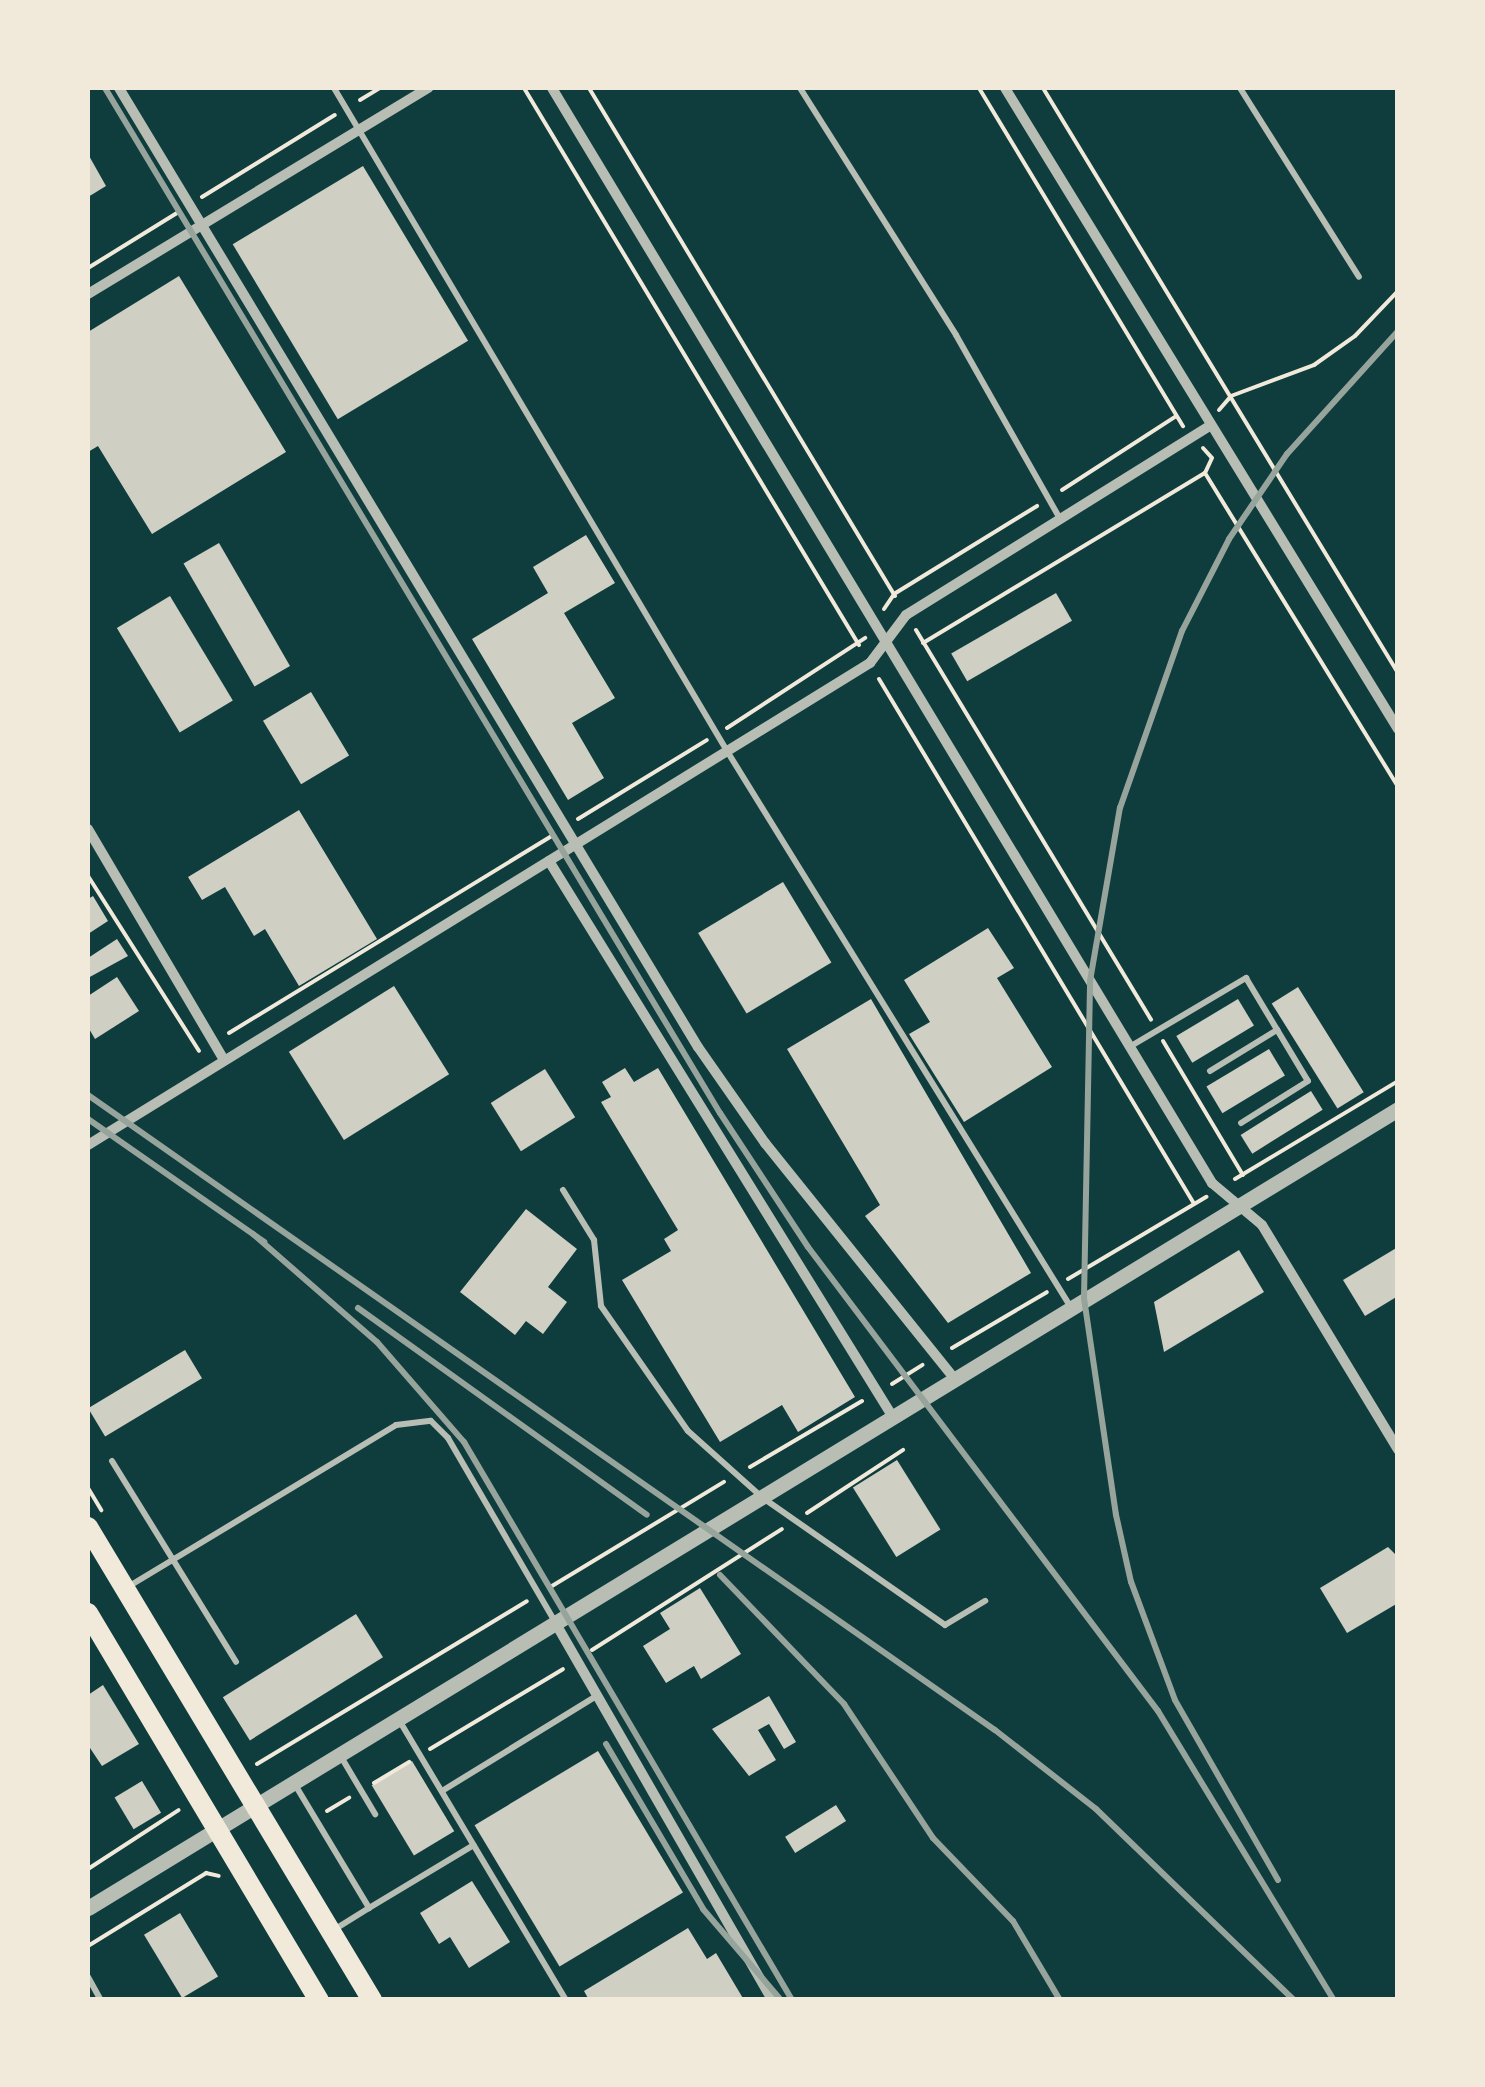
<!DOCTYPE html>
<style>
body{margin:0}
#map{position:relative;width:1485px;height:2087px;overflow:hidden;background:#0f3d3e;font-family:"Titillium Web",sans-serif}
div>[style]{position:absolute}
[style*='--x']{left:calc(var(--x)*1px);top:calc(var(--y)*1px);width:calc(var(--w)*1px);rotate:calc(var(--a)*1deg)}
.building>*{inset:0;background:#cfcfc3;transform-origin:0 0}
.path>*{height:4px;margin:-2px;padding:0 2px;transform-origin:2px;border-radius:2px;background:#f1e9da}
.service>*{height:6px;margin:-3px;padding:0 3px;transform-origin:3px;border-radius:3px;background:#b8beb3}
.minor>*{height:10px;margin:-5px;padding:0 5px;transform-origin:5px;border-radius:5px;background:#b8beb3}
.tertiary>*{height:15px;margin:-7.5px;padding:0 7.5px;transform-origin:7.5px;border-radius:7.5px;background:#b8beb3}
.primary>*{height:20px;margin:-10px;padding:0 10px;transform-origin:10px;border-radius:10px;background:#f1e9da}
.rail>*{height:6px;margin:-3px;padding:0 3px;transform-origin:3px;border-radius:3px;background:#97a49c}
span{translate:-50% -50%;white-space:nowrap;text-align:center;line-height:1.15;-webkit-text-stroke:8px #f1e9da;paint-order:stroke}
.frame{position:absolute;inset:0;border:90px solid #f1e9da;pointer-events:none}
</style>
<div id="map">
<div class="building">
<i style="clip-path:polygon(88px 154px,106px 186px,88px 197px)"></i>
<i style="left:363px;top:166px;width:204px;height:152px;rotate:59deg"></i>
<i style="clip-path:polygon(179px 276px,286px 452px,152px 534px,98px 446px,88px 452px,88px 332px)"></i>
<i style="clip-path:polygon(586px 535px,615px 583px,564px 613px,615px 698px,572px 723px,604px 778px,568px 800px,472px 639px,548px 593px,533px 567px)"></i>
<i style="left:219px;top:543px;width:142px;height:41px;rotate:60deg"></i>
<i style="left:1056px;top:593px;width:32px;height:121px;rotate:60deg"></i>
<i style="left:170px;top:596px;width:122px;height:62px;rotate:59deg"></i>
<i style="left:311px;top:692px;width:74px;height:56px;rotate:59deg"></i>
<i style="clip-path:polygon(299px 810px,377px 939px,299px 986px,265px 929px,254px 936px,225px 887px,202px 900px,188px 877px)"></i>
<i style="left:783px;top:882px;width:94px;height:99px;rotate:59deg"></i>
<i style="clip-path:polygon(93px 896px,108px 921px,88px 934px,88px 899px)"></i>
<i style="clip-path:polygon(988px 928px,1014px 968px,997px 978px,1052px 1067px,964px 1122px,909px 1034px,930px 1022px,904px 980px)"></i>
<i style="clip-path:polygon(117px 939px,128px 956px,88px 978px,88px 958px)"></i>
<i style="clip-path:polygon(117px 977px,139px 1011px,95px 1039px,88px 1027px,88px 996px)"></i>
<i style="left:394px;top:986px;width:104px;height:124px;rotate:58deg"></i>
<i style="left:1298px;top:987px;width:124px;height:31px;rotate:58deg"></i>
<i style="clip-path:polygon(871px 999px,1031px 1273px,948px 1323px,865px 1216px,880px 1205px,787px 1049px)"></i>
<i style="left:1238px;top:999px;width:31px;height:72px;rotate:59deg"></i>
<i style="left:1269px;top:1049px;width:31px;height:73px;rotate:59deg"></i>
<i style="clip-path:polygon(625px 1068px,634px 1082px,658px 1068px,855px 1397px,798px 1432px,782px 1405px,720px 1442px,622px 1280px,671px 1251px,664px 1239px,678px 1230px,601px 1102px,611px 1097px,602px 1082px)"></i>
<i style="left:545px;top:1069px;width:57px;height:64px;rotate:58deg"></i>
<i style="left:1311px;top:1091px;width:22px;height:83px;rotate:58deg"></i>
<i style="clip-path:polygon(526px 1209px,577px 1249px,548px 1287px,567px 1302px,543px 1334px,526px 1321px,515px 1335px,460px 1292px)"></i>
<i style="clip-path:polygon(1398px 1247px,1398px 1296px,1365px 1316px,1343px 1280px)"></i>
<i style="clip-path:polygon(1239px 1250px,1264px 1292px,1164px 1352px,1154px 1302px)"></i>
<i style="left:185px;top:1350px;width:33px;height:113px;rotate:59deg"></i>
<i style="left:897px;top:1460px;width:82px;height:52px;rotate:58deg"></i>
<i style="clip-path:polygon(1388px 1547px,1398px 1557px,1398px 1603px,1347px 1633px,1320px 1588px)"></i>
<i style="clip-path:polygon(700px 1588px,741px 1654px,701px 1679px,694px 1666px,666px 1683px,643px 1646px,670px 1629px,660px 1613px)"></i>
<i style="left:356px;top:1614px;width:51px;height:157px;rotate:58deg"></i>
<i style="clip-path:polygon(103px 1685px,139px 1744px,102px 1766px,88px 1745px,88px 1695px)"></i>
<i style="clip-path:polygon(769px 1696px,796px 1742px,784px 1749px,769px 1724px,758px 1730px,776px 1760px,749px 1776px,712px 1729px)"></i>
<i style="left:598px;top:1751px;width:165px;height:144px;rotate:59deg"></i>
<i style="left:412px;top:1761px;width:82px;height:47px;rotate:59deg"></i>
<i style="left:142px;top:1781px;width:37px;height:32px;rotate:59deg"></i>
<i style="left:836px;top:1805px;width:19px;height:60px;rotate:58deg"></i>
<i style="clip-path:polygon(472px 1881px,510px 1942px,469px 1968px,450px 1937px,439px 1944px,420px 1913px)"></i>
<i style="left:180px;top:1913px;width:74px;height:42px;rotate:59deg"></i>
<i style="clip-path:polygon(688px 1928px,707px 1959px,716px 1953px,744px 2000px,589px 2000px,584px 1991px)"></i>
</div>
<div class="path">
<i style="--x:524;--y:88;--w:650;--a:58.98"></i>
<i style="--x:589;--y:88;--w:593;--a:58.94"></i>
<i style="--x:979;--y:88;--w:395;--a:58.9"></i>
<i style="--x:1043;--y:88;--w:684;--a:58.75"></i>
<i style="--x:360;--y:100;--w:23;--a:-31"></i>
<i style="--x:202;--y:197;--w:156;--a:-31.7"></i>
<i style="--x:88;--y:268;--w:105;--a:-31.7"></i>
<i style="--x:1219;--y:410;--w:18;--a:-49"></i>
<i style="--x:1231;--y:396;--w:89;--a:-20.5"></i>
<i style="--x:1314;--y:365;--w:50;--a:-35.3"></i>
<i style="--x:1355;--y:336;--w:62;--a:-46.3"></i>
<i style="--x:1203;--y:448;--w:13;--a:48"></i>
<i style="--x:1212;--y:458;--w:17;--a:115"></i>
<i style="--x:1205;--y:473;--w:369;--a:58.4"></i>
<i style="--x:1062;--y:490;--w:135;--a:-32.9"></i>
<i style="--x:884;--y:609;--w:18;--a:-56"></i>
<i style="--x:894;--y:594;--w:168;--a:-31.6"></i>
<i style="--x:916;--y:630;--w:455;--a:58.9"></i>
<i style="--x:923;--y:643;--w:329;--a:-31.1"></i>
<i style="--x:879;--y:679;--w:610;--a:59.02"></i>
<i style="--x:727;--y:728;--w:165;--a:-33.1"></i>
<i style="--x:578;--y:819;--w:151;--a:-31.5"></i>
<i style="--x:88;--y:876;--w:207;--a:57.6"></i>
<i style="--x:229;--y:1033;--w:380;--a:-31.4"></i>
<i style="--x:1163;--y:1041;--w:156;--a:59.2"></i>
<i style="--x:1235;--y:1179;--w:190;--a:-31"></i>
<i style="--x:1068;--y:1279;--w:161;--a:-30.7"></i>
<i style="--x:952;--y:1348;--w:110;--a:-30.5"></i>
<i style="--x:892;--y:1384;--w:36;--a:-32"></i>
<i style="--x:750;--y:1467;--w:130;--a:-30.5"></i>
<i style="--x:88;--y:1488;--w:26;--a:59"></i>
<i style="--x:807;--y:1513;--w:115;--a:-33.3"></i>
<i style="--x:552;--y:1586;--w:201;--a:-31.2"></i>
<i style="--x:592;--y:1650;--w:225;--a:-32.5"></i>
<i style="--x:430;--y:1749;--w:155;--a:-31"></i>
<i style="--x:257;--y:1764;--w:315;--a:-31.1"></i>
<i style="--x:374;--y:1783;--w:41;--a:-31"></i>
<i style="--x:327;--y:1811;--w:26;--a:-31"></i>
<i style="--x:88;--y:1869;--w:108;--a:-33"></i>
<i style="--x:88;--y:1946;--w:139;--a:-31.7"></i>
<i style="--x:206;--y:1873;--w:13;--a:13"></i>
</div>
<div class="service">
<i style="--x:334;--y:88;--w:771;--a:59.34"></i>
<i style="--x:727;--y:751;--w:652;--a:58.28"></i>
<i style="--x:800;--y:88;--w:292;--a:57.7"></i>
<i style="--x:956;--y:335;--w:211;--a:60.5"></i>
<i style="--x:1240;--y:88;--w:223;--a:57.8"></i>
<i style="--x:1131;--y:1046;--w:134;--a:-30.6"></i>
<i style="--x:1246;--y:978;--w:120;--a:59"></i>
<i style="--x:1308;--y:1081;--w:79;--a:147.9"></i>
<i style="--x:1210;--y:1071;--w:79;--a:-31.5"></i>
<i style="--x:563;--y:1190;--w:59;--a:58.2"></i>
<i style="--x:594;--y:1240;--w:66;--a:83.9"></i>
<i style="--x:601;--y:1306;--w:152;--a:55.2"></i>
<i style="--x:688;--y:1431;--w:101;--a:41.8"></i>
<i style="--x:763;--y:1498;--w:222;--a:34.9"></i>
<i style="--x:945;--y:1625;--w:47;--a:-31"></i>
<i style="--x:112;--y:1461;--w:236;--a:58.3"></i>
<i style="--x:126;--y:1588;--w:315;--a:-31.1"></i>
<i style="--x:396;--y:1425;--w:35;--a:-7"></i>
<i style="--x:431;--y:1421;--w:24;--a:45"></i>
<i style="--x:448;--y:1438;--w:213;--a:59.8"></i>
<i style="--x:399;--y:1720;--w:326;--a:59.2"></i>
<i style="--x:340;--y:1755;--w:69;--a:59.3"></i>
<i style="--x:294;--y:1783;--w:146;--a:59"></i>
<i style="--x:369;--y:1908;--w:122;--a:-31"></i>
<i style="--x:442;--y:1791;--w:183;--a:-31.6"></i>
<i style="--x:332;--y:1931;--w:44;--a:-31.9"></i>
<i style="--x:88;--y:1977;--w:26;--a:61"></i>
</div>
<div class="minor">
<i style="--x:119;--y:88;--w:1120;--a:58.88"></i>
<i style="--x:698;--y:1047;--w:117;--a:55.1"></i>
<i style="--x:765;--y:1143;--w:302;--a:51.2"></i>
<i style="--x:552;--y:88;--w:1279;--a:58.92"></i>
<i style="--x:1212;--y:1183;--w:65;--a:40"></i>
<i style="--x:1262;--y:1225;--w:263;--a:58.8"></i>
<i style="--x:1005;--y:88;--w:752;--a:58.49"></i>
<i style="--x:88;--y:294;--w:398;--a:-31.2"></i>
<i style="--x:88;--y:829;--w:268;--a:59.5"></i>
<i style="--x:549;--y:861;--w:656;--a:58.27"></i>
<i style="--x:88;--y:1145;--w:919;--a:-31.65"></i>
<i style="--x:870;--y:663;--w:60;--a:-53.1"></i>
<i style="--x:906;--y:615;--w:358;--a:-31.9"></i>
<i style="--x:556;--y:1624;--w:434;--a:60.1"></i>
</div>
<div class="tertiary">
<i style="--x:88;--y:1908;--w:1534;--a:-31.38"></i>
</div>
<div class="primary">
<i style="--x:88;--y:1527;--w:552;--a:59.02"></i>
<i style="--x:88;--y:1613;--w:451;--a:59.2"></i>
</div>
<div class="rail">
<i style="--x:105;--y:88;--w:1195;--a:59.04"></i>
<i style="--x:720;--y:1113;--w:160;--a:56.7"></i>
<i style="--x:808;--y:1247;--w:581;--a:52.97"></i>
<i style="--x:1158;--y:1711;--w:338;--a:58.7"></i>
<i style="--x:88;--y:1095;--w:1107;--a:35"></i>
<i style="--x:995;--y:1730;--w:128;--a:38"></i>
<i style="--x:1096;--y:1809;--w:275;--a:44"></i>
<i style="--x:88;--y:1119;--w:215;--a:34.9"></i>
<i style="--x:253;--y:1234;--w:164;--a:41.1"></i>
<i style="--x:377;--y:1342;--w:133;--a:49"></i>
<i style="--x:464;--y:1442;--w:647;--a:59.55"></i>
<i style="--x:358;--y:1308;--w:355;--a:35.6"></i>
<i style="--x:720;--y:1575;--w:179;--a:46.1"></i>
<i style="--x:844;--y:1704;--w:161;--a:56.4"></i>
<i style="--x:933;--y:1838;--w:115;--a:46.1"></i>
<i style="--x:1013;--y:1921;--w:92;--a:59.3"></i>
<i style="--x:606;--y:1744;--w:191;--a:59.5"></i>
<i style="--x:703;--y:1909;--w:120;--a:49.4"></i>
<i style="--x:1278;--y:1880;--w:207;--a:-119.8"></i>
<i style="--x:1175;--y:1700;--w:126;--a:-110.4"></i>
<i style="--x:1131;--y:1582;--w:69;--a:-102.6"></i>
<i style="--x:1116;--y:1515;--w:219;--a:-98.4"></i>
<i style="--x:1084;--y:1298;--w:317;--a:-88.9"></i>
<i style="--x:1090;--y:981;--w:176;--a:-80.2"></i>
<i style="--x:1120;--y:808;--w:188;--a:-70.7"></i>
<i style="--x:1182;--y:631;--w:103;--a:-62.9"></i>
<i style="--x:1229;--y:539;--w:103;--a:-55.7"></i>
<i style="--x:1287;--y:454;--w:166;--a:-47.9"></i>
</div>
<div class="frame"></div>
</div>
